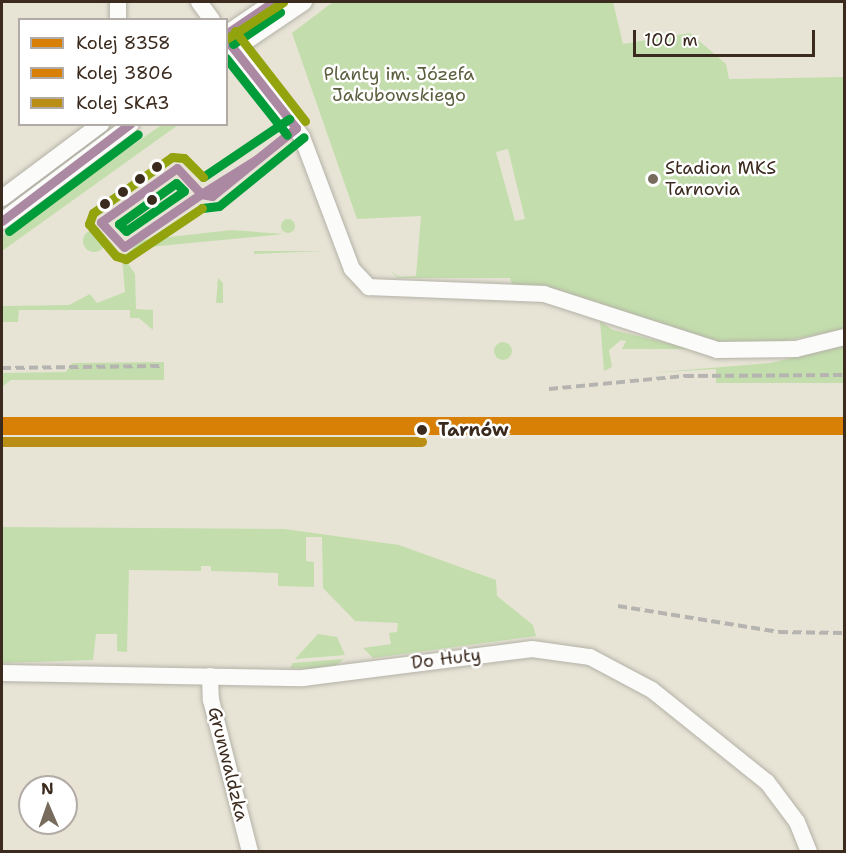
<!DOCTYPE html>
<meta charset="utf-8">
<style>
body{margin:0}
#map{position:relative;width:846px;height:853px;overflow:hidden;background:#e7e4d6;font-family:"Shantell Sans",sans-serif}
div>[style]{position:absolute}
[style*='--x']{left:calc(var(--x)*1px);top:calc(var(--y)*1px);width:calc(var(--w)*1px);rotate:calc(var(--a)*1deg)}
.green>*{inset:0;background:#c3deac}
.round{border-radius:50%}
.roads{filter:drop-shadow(0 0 2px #b4b1a7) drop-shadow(0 0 2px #b4b1a7)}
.minor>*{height:16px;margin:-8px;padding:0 8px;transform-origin:8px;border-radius:8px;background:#fbfbf9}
.rail>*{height:4px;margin-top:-2px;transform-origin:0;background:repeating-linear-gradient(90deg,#b6b4b0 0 9px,transparent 0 13.5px)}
.bus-1>*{height:9px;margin:-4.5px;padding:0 4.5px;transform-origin:4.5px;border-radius:4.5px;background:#ac89a3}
.bus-2>*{height:9px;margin:-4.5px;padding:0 4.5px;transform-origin:4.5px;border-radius:4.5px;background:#009c39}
.bus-3>*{height:9px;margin:-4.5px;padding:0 4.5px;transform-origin:4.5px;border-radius:4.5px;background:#92a30e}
.rail-1>*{height:10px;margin:-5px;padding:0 5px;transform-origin:5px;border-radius:5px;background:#d88006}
.rail-2>*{height:10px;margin:-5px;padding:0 5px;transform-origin:5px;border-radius:5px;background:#d88006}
.rail-3>*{height:10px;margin:-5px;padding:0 5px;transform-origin:5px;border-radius:5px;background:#ba8d15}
.dots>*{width:16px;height:16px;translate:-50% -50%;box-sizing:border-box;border:3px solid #fff;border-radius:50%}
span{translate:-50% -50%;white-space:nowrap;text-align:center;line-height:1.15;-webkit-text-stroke:5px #fff;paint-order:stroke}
.park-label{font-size:18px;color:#5b5f3e}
.poi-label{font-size:18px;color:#3b2a1e}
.left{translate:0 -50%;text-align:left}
.stop-label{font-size:18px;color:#3b2a1e;font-weight:700}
.street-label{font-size:18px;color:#3b2a1e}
.frame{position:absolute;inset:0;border:3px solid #3b2a1e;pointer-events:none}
.legend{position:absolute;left:18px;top:18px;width:210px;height:108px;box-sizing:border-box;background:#fff;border:2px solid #b1aaa5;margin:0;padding:8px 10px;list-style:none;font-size:18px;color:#3b2a1e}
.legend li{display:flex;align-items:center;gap:12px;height:30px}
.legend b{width:30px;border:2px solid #b1aaa5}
.north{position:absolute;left:18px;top:775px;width:60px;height:60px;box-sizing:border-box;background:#fff;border:2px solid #b1aaa5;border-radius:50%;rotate:358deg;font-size:16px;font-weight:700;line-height:24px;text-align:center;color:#3b2a1e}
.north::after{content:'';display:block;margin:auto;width:21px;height:27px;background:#776b5e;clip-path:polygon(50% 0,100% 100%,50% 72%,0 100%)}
.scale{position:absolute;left:633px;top:30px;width:182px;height:27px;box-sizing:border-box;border:3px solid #3b2a1e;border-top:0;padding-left:8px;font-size:18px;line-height:21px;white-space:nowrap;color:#3b2a1e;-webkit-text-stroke:4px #fff;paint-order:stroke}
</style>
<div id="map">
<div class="green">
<i style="clip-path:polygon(evenodd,333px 2px,613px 2px,623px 44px,690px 33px,726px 64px,729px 79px,844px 77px,844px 329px,780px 342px,701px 342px,514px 290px,510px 278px,398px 278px,390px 270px,399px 277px,416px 276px,421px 216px,357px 219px,292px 33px,333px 2px,508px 149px,525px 219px,515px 221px,496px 152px,508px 149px)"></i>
<i style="clip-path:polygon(163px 124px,178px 125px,2px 251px,2px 236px)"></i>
<i class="round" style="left:281px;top:219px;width:14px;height:14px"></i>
<i class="round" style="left:83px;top:230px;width:22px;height:22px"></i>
<i style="clip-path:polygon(232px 230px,284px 234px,139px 248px,125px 259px,135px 274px,136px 309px,153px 310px,153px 330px,139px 318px,130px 318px,130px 310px,19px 310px,18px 322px,2px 322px,2px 306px,69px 305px,90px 294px,97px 303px,125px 292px,122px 258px,142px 240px)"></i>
<i style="clip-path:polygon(254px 251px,324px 251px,254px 254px)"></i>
<i style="clip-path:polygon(218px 278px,223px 283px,223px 303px,216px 303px)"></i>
<i style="clip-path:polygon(600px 321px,613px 330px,692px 349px,622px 349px,626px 341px,621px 340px,609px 350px,612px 367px,604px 371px)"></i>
<i class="round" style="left:494px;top:342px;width:18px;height:18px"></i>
<i style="clip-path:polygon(844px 346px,844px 383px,716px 383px,716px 369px,649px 373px,770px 363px)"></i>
<i style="clip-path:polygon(164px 362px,164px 380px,11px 380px,3px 386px,2px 380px,2px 373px,66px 372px,72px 363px)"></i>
<i style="clip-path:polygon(2px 527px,285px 529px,399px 545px,496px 580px,497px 596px,533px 625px,536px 636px,373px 658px,363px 648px,391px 644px,389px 633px,397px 632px,398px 623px,355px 621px,323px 588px,322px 537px,306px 537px,306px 561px,314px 562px,314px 587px,278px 586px,278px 573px,211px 571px,211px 566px,201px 566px,201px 571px,129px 570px,127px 652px,117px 651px,117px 634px,96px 634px,93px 660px,2px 663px)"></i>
<i style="clip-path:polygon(318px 634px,337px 637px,345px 655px,295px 659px)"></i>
<i style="clip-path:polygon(344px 659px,330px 670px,290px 668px,293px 663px)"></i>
</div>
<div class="roads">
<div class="minor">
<i style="--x:199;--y:2;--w:22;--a:54"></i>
<i style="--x:118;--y:20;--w:18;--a:-90"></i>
<i style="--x:226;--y:34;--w:57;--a:-34.2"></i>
<i style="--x:226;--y:38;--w:125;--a:52.5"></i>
<i style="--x:302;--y:137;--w:141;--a:69.3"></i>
<i style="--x:352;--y:269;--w:25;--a:47"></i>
<i style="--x:369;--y:287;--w:175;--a:2.3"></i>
<i style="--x:544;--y:294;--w:182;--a:17.9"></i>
<i style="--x:717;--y:350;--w:79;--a:-0.7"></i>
<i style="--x:796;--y:349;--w:49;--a:-14"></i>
<i style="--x:227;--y:54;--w:93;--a:-34"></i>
<i style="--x:2;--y:198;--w:124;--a:-36.8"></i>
<i style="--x:2;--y:221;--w:161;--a:-36.9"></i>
<i style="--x:2;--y:673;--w:301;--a:1"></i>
<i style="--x:303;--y:678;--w:231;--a:-7.2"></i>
<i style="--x:532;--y:649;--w:59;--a:7.9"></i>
<i style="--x:590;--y:657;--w:70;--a:28"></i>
<i style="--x:652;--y:690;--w:147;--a:38.7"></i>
<i style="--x:767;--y:782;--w:50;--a:53.1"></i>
<i style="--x:797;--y:822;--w:32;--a:68"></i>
<i style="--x:210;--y:676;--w:24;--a:88"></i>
<i style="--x:211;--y:700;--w:157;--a:75.6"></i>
</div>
</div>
<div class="rail">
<i style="--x:2;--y:368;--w:158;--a:-0.7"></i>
<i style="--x:549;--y:389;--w:137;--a:-5.5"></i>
<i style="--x:685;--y:376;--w:159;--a:-0.4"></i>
<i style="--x:618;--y:606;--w:163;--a:9.2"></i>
<i style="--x:779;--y:632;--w:65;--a:0.9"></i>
</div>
<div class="bus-1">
<i style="--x:226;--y:34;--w:57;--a:-34.2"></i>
<i style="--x:226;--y:39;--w:113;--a:51.8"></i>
<i style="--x:296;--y:128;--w:108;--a:141"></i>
<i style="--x:212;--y:196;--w:11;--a:-170"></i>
<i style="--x:201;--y:194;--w:66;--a:-32"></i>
<i style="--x:257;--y:159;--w:50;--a:-38.5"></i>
<i style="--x:177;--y:168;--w:35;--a:47"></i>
<i style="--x:201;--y:194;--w:93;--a:145.5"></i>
<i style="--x:124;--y:247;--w:34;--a:-133"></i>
<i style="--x:101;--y:222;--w:93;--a:-35.4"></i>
<i style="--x:2;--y:221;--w:161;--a:-37.2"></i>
</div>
<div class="bus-2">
<i style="--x:233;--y:44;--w:57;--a:-34.2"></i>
<i style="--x:226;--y:58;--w:98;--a:51.6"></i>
<i style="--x:203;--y:177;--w:104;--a:-34"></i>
<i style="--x:176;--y:183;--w:11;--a:45"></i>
<i style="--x:184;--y:191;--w:70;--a:145.4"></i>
<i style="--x:126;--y:231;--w:10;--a:-135"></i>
<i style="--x:119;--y:224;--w:70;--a:-35.7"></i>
<i style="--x:202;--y:208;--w:17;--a:-7"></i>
<i style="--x:219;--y:206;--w:109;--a:-39.1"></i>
<i style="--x:9;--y:231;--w:161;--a:-36.9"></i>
</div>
<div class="bus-3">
<i style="--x:235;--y:31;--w:114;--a:52.1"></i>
<i style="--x:228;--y:38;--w:66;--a:-33.2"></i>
<i style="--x:202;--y:208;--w:92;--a:146.1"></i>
<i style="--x:126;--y:259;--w:10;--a:-163"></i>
<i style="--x:116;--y:256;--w:42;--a:-130.2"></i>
<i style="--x:89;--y:224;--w:12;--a:-70"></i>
<i style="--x:93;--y:213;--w:97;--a:-35.3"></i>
<i style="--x:172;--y:157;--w:12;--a:5"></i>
<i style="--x:184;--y:158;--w:27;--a:45"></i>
</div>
<div class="rail-1">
<i style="--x:2;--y:430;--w:842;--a:0"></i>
</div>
<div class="rail-2">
<i style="--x:2;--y:422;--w:842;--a:0"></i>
</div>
<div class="rail-3">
<i style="--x:2;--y:442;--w:420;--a:0"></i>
</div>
<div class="dots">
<i style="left:157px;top:167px;background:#3b2a1e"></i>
<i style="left:140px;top:179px;background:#3b2a1e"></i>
<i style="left:653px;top:179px;background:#776b5e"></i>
<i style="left:123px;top:192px;background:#3b2a1e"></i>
<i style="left:152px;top:200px;background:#3b2a1e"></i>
<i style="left:105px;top:204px;background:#3b2a1e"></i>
<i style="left:422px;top:430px;background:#3b2a1e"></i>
</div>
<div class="park-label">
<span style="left:399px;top:85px">Planty im. Józefa<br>Jakubowskiego</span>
</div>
<div class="poi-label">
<span class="left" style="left:665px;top:179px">Stadion MKS<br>Tarnovia</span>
</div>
<div class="stop-label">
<span class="left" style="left:438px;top:430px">Tarnów</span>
</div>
<div class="street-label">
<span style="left:446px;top:659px;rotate:-7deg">Do Huty</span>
<span style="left:228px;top:764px;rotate:76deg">Grunwaldzka</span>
</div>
<div class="frame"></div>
<ul class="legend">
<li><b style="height:8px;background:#d88006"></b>Kolej 8358</li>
<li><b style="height:8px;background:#d88006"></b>Kolej 3806</li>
<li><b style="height:8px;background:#ba8d15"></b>Kolej SKA3</li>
</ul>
<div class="north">N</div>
<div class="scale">100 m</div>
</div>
